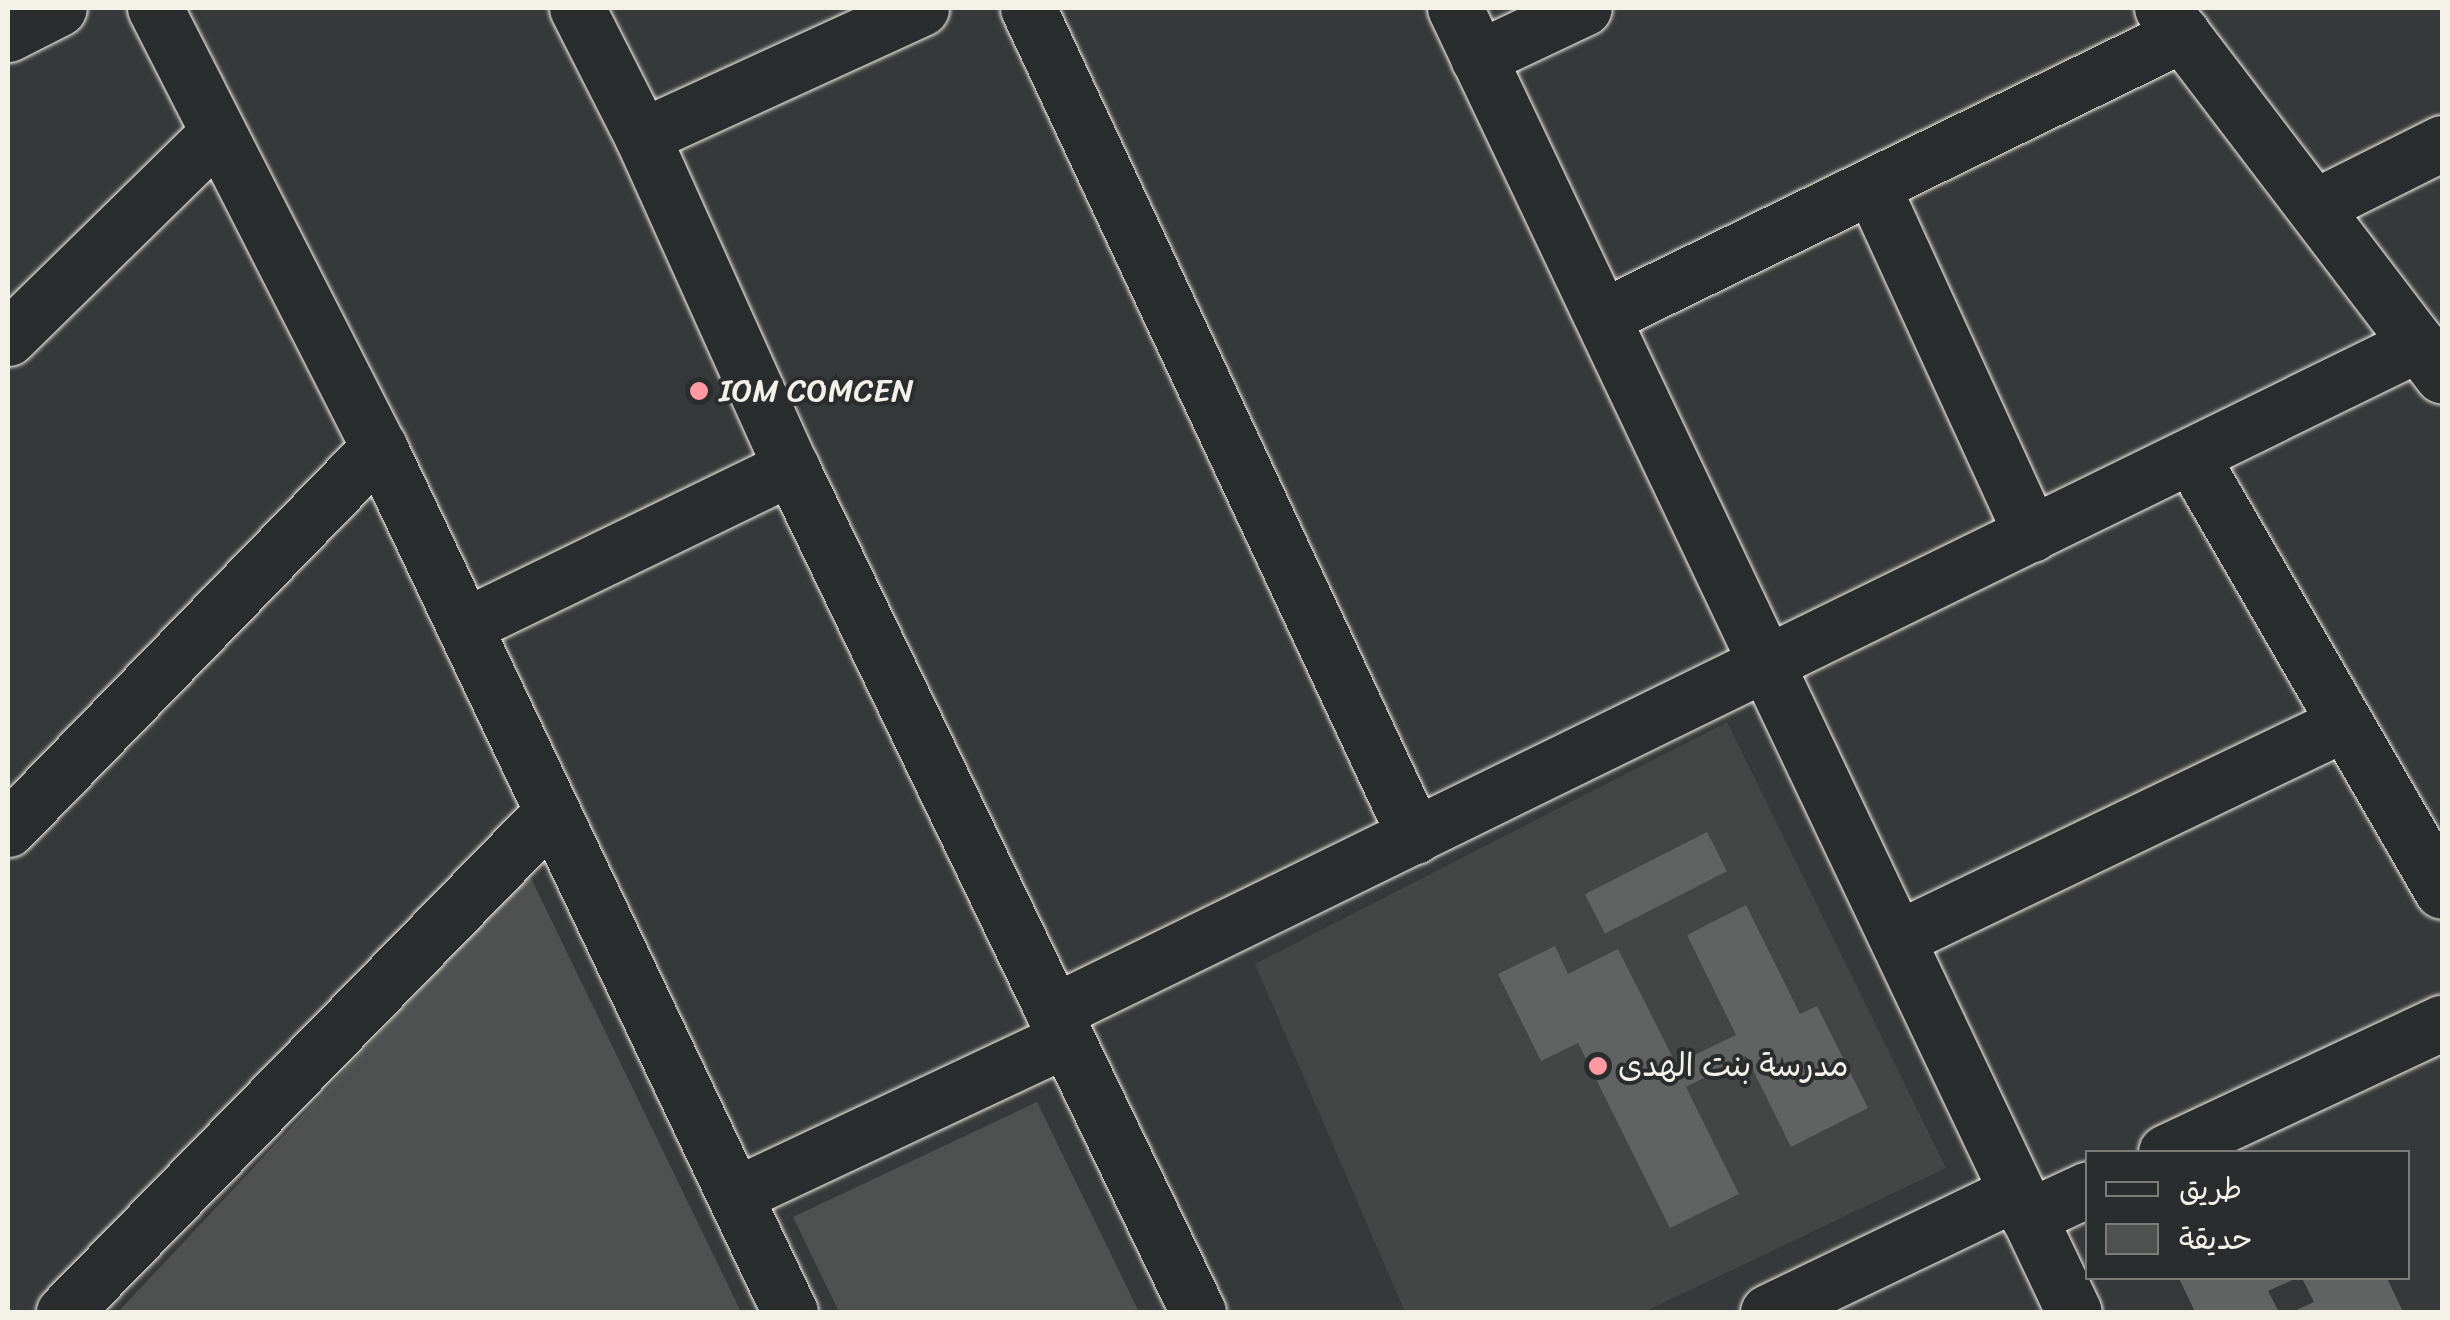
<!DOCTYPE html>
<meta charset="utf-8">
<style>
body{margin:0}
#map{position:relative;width:2450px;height:1320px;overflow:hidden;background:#363939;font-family:Sriracha,"Playpen Sans Arabic",sans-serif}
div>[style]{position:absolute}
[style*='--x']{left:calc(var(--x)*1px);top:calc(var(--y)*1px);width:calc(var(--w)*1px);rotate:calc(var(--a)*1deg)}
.built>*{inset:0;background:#434645}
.green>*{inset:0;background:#4e514f}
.building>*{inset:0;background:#616362;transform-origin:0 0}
.roads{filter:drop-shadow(0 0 2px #f4f1e8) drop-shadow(0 0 2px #f4f1e8)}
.minor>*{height:55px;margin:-27.5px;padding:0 27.5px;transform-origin:27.5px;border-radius:27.5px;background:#2a2d2e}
.major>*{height:55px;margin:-27.5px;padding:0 27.5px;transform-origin:27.5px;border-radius:27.5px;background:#2a2d2e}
.dots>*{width:28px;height:28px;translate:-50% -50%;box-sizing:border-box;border:5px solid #2a2d2e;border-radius:50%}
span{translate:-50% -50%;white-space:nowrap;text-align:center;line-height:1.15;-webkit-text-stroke:8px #2a2d2e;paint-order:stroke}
.poi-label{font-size:32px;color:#f4f1e8}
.left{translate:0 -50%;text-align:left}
.frame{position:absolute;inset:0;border:10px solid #f4f1e8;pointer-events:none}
.legend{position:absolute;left:2085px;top:1150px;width:325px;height:130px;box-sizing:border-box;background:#2a2d2e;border:2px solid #7b7b78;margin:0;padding:12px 18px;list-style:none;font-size:30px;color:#f4f1e8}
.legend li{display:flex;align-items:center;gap:20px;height:50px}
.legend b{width:50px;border:2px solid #7b7b78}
</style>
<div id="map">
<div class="built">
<i style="clip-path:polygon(1727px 722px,1946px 1168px,1644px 1312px,1405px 1312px,1255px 964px)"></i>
</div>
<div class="green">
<i style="clip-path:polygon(529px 874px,741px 1312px,118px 1312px)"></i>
<i style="clip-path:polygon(1037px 1102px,1139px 1312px,839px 1312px,793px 1217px)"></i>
</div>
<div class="building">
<i style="left:1707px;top:832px;width:44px;height:137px;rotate:63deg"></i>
<i style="clip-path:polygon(1746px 905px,1800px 1014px,1817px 1006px,1868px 1108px,1791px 1147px,1746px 1056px,1686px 1087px,1739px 1194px,1670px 1228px,1578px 1043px,1541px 1061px,1498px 974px,1555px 946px,1568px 974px,1618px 949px,1676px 1064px,1736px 1035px,1687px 935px)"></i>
<i style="clip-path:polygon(2179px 1278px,2297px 1278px,2268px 1291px,2279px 1312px,2195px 1312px)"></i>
<i style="clip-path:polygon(2302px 1278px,2387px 1278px,2403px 1312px,2292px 1312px,2314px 1302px)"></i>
</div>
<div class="roads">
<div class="minor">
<i style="--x:155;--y:8;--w:493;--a:63"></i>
<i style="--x:379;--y:447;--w:958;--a:64.59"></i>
<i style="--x:577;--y:8;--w:144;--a:63.1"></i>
<i style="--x:642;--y:136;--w:363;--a:65.8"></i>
<i style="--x:791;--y:467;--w:938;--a:64.28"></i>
<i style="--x:1028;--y:8;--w:914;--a:64.95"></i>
<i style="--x:1455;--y:8;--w:1443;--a:64.61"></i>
<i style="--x:2162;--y:8;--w:462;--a:52.7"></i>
<i style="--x:1478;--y:58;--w:117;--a:-25.3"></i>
<i style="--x:642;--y:136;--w:307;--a:-24.6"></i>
<i style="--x:1872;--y:186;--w:383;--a:65.4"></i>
<i style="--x:2314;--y:207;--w:143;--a:-26.6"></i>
<i style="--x:1602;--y:317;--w:646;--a:-25.97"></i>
<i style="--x:8;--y:338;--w:293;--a:-44.4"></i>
<i style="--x:2191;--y:456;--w:502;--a:60.01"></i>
<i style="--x:464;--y:626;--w:364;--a:-25.9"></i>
<i style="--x:8;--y:829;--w:533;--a:-45.84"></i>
<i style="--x:1898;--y:938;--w:496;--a:-25.7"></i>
<i style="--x:1053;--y:1012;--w:1520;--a:-26.08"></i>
<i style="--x:2166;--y:1152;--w:305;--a:-25.1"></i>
<i style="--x:735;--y:1195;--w:366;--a:-25.2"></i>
<i style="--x:2028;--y:1217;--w:66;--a:-25"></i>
<i style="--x:64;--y:1312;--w:699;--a:-45.7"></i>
<i style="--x:1768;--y:1312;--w:276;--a:-25.7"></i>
</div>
<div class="major">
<i style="--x:8;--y:34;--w:57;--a:-27"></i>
</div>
</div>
<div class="dots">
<i style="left:699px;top:391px;background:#ff9aa2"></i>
<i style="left:1598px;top:1066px;background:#ff9aa2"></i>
</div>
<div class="poi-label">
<span class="left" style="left:719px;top:391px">IOM COMCEN</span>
<span class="left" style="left:1618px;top:1066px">مدرسة بنت الهدی</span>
</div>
<div class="frame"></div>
<ul class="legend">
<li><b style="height:12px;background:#2a2d2e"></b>طريق</li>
<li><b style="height:28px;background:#4e514f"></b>حديقة</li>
</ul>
</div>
